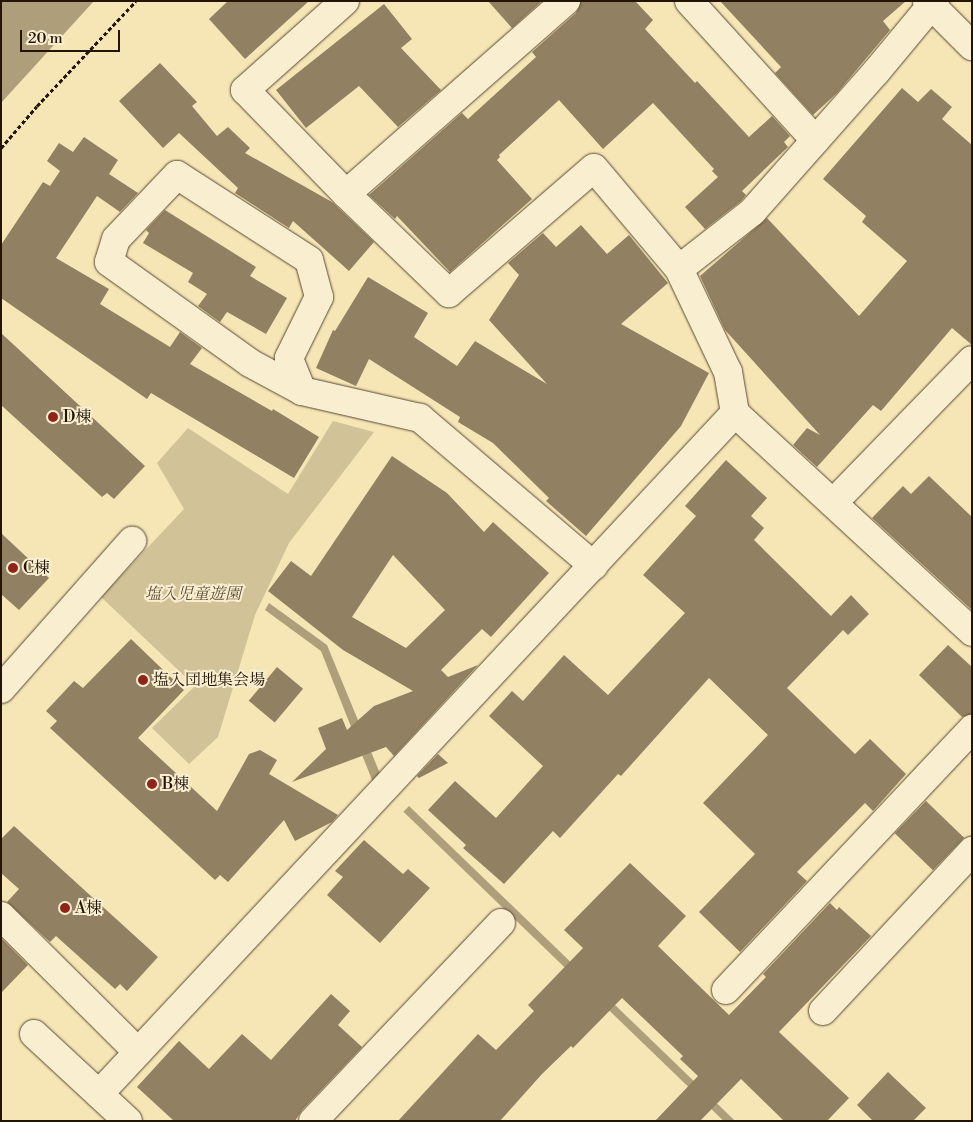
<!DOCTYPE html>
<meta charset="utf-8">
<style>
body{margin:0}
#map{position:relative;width:973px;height:1122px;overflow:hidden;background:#f6e6b6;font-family:"Libre Bodoni","Noto Serif JP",serif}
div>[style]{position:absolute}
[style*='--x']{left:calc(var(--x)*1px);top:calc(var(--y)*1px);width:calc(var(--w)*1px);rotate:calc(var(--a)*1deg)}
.green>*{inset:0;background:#d2c298}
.water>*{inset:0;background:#ae9f7a;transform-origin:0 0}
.building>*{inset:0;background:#918162;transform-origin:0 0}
.path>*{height:3px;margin-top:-1.5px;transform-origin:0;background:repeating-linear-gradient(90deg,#231406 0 4px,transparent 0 6.5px)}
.roads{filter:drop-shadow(0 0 1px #584832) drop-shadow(0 0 1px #584832)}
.minor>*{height:28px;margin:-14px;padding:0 14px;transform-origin:14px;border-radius:14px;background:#f9efd0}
.dots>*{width:14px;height:14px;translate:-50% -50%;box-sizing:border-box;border:2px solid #f9efd0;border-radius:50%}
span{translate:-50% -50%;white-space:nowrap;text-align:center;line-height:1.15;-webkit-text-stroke:4px #f9efd0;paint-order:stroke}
.poi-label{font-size:16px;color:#231406}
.left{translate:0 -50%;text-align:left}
.park-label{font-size:16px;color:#605139;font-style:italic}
.frame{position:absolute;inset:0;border:2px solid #231406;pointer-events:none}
.scale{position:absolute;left:20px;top:30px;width:100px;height:22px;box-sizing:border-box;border:2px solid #231406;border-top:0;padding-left:6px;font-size:15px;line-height:18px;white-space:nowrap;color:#231406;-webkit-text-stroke:4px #f9efd0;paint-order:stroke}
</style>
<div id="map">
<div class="green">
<i style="clip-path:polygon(333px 421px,374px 432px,289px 543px,255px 615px,218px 737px,189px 764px,152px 728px,195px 686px,101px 597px,184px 509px,157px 463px,188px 428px,288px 494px)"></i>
</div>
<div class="water">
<i style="clip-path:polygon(1px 1px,94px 1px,1px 103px)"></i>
<i style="clip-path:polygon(269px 603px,327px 645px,381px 776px,374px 785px,321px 651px,265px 610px)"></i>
<i style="left:409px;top:806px;width:455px;height:8px;rotate:44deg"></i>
</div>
<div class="building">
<i style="clip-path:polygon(228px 1px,309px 1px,245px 59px,209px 19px)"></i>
<i style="clip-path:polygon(488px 1px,542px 1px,512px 28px)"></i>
<i style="clip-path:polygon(581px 1px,635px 1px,653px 20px,645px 29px,695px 83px,697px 81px,749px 137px,772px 116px,790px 136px,784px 142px,788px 147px,742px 191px,746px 195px,741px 201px,705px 229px,685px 207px,718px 177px,712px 171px,714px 169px,653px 103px,603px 149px,559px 100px,499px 155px,500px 157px,497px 160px,532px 199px,450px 272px,397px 216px,395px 219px,369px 195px,462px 113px,468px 119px,536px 57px,532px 52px,576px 13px)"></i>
<i style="clip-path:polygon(720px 1px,906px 1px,883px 21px,890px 30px,837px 93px,813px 115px,775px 73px,781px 67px)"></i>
<i style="clip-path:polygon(384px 4px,412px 39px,401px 48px,441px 90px,398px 127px,359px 86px,306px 128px,276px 90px)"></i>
<i style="clip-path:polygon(160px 63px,197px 102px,192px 106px,217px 136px,228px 127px,250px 148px,245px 153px,332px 202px,374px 242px,349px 271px,293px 221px,289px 228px,235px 193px,238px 188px,179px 133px,163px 148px,119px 101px)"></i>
<i style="clip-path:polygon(902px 88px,918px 102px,931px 89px,952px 107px,942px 119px,972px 145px,972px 345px,952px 328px,881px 411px,873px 405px,817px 467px,793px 445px,807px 428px,820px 435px,725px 330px,700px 276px,767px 218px,859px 316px,907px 261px,862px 222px,866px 216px,823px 179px)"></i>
<i style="clip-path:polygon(84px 137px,118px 160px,109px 174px,138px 193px,120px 212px,97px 196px,56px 258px,109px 289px,100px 304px,170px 347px,180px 332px,202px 348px,190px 364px,272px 411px,273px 409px,319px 437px,294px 478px,151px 393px,147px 399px,1px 298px,1px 245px,43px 182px,50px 186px,60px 171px,47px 161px,59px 143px,73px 152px)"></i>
<i style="clip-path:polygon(165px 210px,256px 267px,250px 276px,287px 298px,266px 334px,227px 312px,220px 322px,198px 306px,207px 294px,188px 282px,193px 273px,143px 243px,149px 233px,146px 230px)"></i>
<i style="clip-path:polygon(581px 225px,607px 254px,629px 235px,668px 283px,621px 324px,709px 373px,681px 426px,586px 536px,546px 501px,549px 498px,493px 443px,458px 422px,460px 417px,369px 359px,356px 386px,316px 368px,333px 330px,335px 331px,368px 277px,428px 313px,414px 337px,457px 366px,475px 341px,547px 384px,489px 320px,519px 275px,508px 263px,543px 233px,556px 247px)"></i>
<i style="clip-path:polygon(1px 333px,145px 466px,114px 499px,107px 493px,102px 497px,1px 405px)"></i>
<i style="clip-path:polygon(evenodd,392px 456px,447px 493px,484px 532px,493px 522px,549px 573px,491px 637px,482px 629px,441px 670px,448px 677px,478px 665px,394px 756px,386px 747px,292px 782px,326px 749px,318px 728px,342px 718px,347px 730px,374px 706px,413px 691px,343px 650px,268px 591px,291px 561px,311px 576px,392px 456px,393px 555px,445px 610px,406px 648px,352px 617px,393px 555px)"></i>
<i style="clip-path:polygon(726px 460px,767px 498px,751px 516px,764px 528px,754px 540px,831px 616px,851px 595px,869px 614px,848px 635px,843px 630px,787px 688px,855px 754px,870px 739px,906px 774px,873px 811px,865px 803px,797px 872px,807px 881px,740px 952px,699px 912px,755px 854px,703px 803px,768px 735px,709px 678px,621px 776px,618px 774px,560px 838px,553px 831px,504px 884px,463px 848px,466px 845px,428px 810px,455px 781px,496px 818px,543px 766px,489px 716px,512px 691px,523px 701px,564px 655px,608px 695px,685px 613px,643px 575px,696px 516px,685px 506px)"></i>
<i style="clip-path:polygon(929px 476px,972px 517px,972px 610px,872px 518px,903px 486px,911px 494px)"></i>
<i style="clip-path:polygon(1px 533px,49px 578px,19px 610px,1px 594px)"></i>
<i style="clip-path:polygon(131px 639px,184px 690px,138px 738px,217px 811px,249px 754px,260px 750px,277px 760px,269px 774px,338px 815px,332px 822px,295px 841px,284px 820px,228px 882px,220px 875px,215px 880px,50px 728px,57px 721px,46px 711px,74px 681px,83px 688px)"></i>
<i style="clip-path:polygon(948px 645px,972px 667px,972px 714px,962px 717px,919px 675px)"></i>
<i style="left:277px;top:667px;width:34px;height:44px;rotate:40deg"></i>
<i style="clip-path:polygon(438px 754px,448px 763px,419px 778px,417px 776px)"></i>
<i style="left:926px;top:801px;width:53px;height:45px;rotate:44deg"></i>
<i style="clip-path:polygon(14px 826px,158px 957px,127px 991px,120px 984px,115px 989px,56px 936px,50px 942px,7px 902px,19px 889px,1px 873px,1px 839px)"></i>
<i style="clip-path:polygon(364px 840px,403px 874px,408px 869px,430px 888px,380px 943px,327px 895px,343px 877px,335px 871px)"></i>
<i style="clip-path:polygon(630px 863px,686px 916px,658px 946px,729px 1015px,766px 977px,763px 974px,830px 903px,837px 910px,839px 907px,871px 936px,779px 1032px,849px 1098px,827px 1121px,784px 1121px,741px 1079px,700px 1121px,655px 1121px,698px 1076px,680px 1059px,683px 1056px,622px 998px,573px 1048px,571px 1046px,542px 1074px,500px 1121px,398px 1121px,478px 1034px,496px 1050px,534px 1011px,528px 1005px,583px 948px,564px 930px)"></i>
<i style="clip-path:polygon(1px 938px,28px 965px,1px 993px)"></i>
<i style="clip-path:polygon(331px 994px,350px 1011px,338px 1025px,362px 1047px,302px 1110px,295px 1121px,174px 1121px,137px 1087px,179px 1041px,209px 1069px,242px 1034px,271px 1060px)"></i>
<i style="clip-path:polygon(888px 1072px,926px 1108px,913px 1121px,873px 1121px,857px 1105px)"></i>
</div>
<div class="path">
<i style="--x:1;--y:148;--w:55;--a:-49.4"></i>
<i style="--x:37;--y:106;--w:144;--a:-46.7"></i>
</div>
<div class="roads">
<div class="minor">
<i style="--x:345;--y:1;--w:134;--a:138.3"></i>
<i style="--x:245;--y:90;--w:145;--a:45.8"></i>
<i style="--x:346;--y:194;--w:143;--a:43.9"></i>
<i style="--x:449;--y:293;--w:191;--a:-40.8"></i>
<i style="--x:594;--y:168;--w:132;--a:49.9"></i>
<i style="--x:679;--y:269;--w:114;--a:64.6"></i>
<i style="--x:728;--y:372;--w:42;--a:80.3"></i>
<i style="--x:735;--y:413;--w:323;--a:42.7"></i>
<i style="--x:689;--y:1;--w:188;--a:47.8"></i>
<i style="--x:927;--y:1;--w:64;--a:45"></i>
<i style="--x:346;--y:194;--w:293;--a:-41.3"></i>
<i style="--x:679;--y:269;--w:93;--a:-38"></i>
<i style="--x:752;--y:212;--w:187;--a:-48.5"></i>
<i style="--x:876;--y:72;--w:92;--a:-50.3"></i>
<i style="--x:302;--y:391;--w:35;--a:-112"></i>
<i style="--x:289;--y:358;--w:68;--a:-63.8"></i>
<i style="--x:319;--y:297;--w:38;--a:-105"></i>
<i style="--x:309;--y:260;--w:157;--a:-147.2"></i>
<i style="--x:177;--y:175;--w:88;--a:133.6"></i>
<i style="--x:116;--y:239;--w:24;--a:107"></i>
<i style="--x:109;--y:262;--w:173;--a:35.6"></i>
<i style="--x:250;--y:363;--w:59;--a:28.3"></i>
<i style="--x:302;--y:391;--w:121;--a:12.9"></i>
<i style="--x:420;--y:418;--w:228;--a:40.4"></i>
<i style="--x:833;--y:503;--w:199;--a:-45.8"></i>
<i style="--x:1;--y:689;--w:198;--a:-48.5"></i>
<i style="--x:1;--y:916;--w:193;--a:44.8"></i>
<i style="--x:726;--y:990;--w:359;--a:-46.7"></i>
<i style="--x:823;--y:1011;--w:219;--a:-47"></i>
<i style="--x:34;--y:1034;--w:128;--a:42.8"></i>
<i style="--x:99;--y:1094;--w:932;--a:-46.96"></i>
<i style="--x:313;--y:1121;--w:273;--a:-46.5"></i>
</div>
</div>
<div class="dots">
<i style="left:53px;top:417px;background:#8f2418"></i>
<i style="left:13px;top:568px;background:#8f2418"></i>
<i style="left:143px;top:680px;background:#8f2418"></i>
<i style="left:152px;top:784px;background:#8f2418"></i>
<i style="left:65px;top:908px;background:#8f2418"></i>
</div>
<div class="poi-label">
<span class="left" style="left:63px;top:417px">D棟</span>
<span class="left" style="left:23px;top:568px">C棟</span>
<span class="left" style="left:153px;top:680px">塩入団地集会場</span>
<span class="left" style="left:162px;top:784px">B棟</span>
<span class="left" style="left:75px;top:908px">A棟</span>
</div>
<div class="park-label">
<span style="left:193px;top:594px">塩入児童遊園</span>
</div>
<div class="frame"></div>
<div class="scale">20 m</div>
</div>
